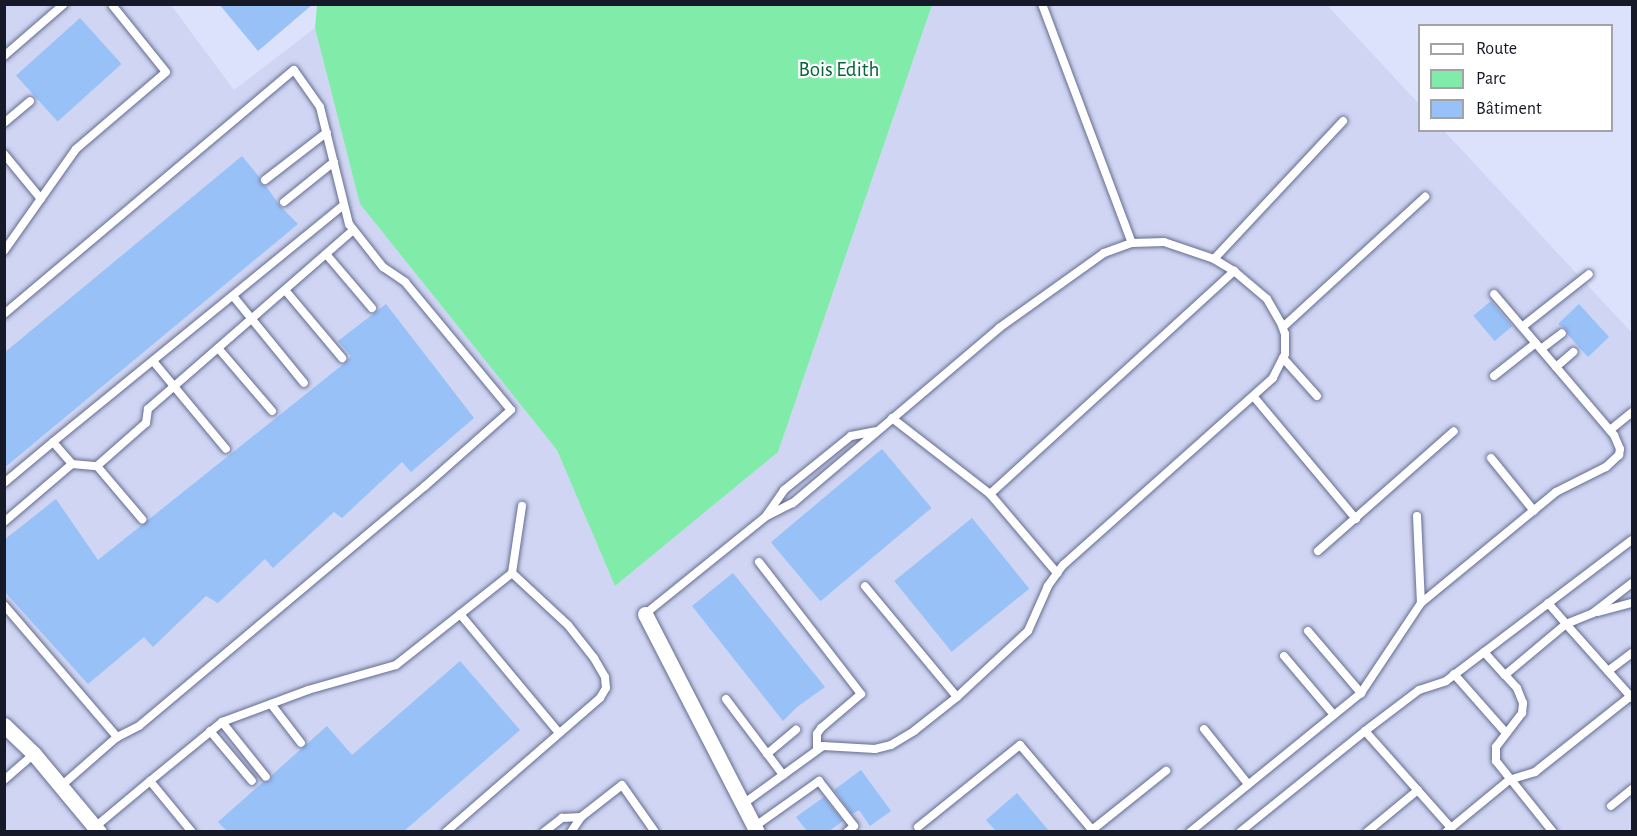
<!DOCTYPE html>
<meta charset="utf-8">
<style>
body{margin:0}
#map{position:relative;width:1637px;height:836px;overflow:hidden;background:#dce2fb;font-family:"Alegreya Sans",sans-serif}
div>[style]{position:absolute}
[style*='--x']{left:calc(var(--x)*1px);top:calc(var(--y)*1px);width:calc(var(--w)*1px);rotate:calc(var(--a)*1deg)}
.built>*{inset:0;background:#cfd5f2}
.green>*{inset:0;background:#81ebaa}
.building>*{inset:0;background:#97c1f7;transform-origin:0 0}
.roads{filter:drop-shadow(0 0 2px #656c90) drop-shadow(0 0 2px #656c90)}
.service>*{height:8px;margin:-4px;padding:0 4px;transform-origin:4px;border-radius:4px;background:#fff}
.minor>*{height:15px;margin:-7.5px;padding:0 7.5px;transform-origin:7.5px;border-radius:7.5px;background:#fff}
span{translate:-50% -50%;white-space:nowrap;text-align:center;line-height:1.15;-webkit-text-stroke:4.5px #fff;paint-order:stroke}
.park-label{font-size:21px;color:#076539}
.frame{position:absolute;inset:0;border:6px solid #161927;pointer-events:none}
.legend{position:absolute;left:1418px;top:24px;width:195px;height:108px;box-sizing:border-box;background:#fff;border:2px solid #a2a3a9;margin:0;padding:8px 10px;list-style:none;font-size:18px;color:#161927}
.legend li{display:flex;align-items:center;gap:12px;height:30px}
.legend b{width:30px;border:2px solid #a2a3a9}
</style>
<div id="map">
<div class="built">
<i style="clip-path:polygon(5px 5px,171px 5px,234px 90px,315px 28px,360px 204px,557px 450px,615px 586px,778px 452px,932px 5px,1327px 5px,1419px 104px,1420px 130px,1444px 131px,1632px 333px,1632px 831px,5px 832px)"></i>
</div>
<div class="green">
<i style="clip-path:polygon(317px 5px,932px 5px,778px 452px,615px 586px,557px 450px,360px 204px,315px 28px)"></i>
</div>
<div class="building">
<i style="clip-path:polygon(219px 4px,313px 4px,258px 51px)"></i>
<i style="left:80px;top:18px;width:62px;height:86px;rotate:48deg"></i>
<i style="clip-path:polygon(242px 156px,260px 178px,261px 184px,266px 186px,280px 206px,298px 224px,4px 468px,4px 353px)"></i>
<i style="left:1491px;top:301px;width:33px;height:23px;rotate:50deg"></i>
<i style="clip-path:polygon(386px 304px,474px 418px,411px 472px,402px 462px,342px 518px,334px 512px,273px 568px,265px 559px,218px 603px,206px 596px,153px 647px,144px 637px,88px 684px,4px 591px,4px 540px,56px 499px,98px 560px,346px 362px,351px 356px,338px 341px)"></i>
<i style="clip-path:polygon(1579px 304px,1609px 337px,1588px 357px,1568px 335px,1566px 329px,1558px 324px)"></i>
<i style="left:882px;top:449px;width:77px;height:145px;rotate:50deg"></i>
<i style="left:972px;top:518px;width:91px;height:100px;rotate:51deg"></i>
<i style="clip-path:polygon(733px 573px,825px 687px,797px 707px,783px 721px,692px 606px)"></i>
<i style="clip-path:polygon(460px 661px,520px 730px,404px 831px,227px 831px,218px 822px,263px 782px,270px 781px,272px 775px,327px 726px,352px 755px)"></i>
<i style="clip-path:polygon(861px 770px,891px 811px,870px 826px,859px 810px,852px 814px,834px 790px)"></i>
<i style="clip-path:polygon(1017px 793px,1049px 831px,996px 831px,986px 820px)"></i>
<i style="clip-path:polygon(824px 797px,843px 821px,829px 831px,807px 831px,796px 817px)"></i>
</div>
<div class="roads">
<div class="service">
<i style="--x:1042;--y:4;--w:255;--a:69.4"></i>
<i style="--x:4;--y:56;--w:79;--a:-40.9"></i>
<i style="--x:4;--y:123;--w:34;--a:-40"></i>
<i style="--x:4;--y:154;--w:58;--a:50.6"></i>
<i style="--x:265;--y:180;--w:78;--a:-37.7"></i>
<i style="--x:284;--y:202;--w:64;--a:-38.7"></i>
<i style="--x:4;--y:251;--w:125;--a:-54.8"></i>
<i style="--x:76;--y:149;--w:118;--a:-40.5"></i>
<i style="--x:166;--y:72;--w:85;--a:-128.8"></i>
<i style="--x:326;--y:254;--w:71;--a:49.6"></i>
<i style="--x:1214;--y:259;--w:189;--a:-46.9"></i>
<i style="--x:285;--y:290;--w:89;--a:50"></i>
<i style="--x:233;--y:296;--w:112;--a:50.8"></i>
<i style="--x:4;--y:314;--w:379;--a:-40.1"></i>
<i style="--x:294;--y:70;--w:45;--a:54.9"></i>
<i style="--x:320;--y:107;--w:121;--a:76.1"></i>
<i style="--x:349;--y:224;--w:55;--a:51.7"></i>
<i style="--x:383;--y:267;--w:27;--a:34"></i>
<i style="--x:405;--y:282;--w:166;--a:50.4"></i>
<i style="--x:511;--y:410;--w:115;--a:138.5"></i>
<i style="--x:425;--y:486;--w:373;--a:140"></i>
<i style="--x:139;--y:726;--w:25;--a:153"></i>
<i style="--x:1283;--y:327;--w:193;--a:-42.5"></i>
<i style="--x:1522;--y:327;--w:85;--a:-38.3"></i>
<i style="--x:218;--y:348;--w:83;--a:49.4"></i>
<i style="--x:1541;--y:349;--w:26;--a:-37"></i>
<i style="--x:1283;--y:358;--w:51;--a:48.2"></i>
<i style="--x:153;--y:361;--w:114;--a:50.3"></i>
<i style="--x:1556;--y:367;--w:23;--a:-41"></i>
<i style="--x:1494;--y:376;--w:53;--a:-38.2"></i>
<i style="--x:1254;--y:397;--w:159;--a:50.1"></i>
<i style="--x:892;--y:418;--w:124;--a:37.8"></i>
<i style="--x:990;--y:494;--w:104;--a:49.7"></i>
<i style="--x:1610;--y:430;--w:28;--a:-39"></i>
<i style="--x:53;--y:442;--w:375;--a:-39.2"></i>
<i style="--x:1491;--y:458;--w:68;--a:50.9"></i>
<i style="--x:72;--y:464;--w:25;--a:5"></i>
<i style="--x:97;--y:466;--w:65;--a:-41.3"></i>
<i style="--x:146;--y:423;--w:14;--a:-82"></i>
<i style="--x:148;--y:409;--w:272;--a:-41.1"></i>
<i style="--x:97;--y:466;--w:70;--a:49.7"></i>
<i style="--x:4;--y:483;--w:64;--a:-39.9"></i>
<i style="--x:53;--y:442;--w:29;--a:49"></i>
<i style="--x:72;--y:464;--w:89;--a:139.5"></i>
<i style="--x:990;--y:494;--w:331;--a:-42.4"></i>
<i style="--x:766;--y:516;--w:32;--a:-55"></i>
<i style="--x:784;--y:490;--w:86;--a:-38.9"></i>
<i style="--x:851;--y:436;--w:25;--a:-11"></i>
<i style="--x:1417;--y:516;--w:87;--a:87.4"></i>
<i style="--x:1318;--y:551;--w:181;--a:-41.4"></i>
<i style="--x:759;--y:562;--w:167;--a:52.3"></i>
<i style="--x:861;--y:694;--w:52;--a:139.6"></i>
<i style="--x:821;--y:728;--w:7;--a:124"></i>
<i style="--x:817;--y:734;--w:14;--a:90"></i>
<i style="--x:512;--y:573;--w:68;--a:-81.5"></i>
<i style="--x:1548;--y:603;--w:28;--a:49"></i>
<i style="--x:1566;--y:624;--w:29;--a:-22"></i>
<i style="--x:1593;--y:613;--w:49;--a:-37.6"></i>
<i style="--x:4;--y:605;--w:174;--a:49.4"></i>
<i style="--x:117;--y:737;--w:74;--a:138.8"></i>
<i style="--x:1598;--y:612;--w:35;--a:-15"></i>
<i style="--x:460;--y:614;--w:155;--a:50.2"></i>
<i style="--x:645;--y:614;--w:154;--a:-38.9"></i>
<i style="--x:765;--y:517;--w:31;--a:-27"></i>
<i style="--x:793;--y:503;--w:270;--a:-40.3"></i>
<i style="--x:999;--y:328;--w:129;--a:-35.5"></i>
<i style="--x:1104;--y:253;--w:30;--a:-20"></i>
<i style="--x:1132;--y:243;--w:32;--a:-2"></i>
<i style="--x:1164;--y:242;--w:53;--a:18.8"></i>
<i style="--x:1214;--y:259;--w:23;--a:31"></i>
<i style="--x:1234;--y:271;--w:43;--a:40.3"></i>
<i style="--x:1267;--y:299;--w:28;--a:60"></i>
<i style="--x:1281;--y:323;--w:12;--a:70"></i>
<i style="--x:1285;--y:334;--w:20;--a:90"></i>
<i style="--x:1285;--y:354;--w:27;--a:117"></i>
<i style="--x:1273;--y:378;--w:281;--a:138.3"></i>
<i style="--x:1063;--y:565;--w:26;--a:126"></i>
<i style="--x:1048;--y:586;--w:49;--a:114"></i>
<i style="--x:1028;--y:631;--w:97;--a:137.1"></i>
<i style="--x:1308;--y:631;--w:82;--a:49.5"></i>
<i style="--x:1484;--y:652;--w:31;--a:48"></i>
<i style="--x:1284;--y:656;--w:77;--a:49.7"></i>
<i style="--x:1608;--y:671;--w:30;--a:-37"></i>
<i style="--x:1454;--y:674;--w:79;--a:48.6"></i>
<i style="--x:726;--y:699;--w:95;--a:53.1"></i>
<i style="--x:783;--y:775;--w:49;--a:144.1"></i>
<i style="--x:271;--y:704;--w:49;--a:52.4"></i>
<i style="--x:222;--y:722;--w:70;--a:51.3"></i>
<i style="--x:1204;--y:729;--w:70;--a:51.3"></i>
<i style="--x:210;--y:731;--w:65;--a:50"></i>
<i style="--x:1365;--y:731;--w:68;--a:-37.2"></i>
<i style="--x:1419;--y:690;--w:28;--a:-18"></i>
<i style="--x:1446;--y:681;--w:233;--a:-37.2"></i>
<i style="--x:767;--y:754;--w:38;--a:-40"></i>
<i style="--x:783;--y:775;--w:49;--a:-35.9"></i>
<i style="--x:823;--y:746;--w:52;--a:3.3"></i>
<i style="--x:875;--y:749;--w:16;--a:-14"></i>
<i style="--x:891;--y:745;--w:27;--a:-31"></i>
<i style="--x:914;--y:731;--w:55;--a:-38.3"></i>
<i style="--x:957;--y:697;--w:144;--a:-129.7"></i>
<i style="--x:4;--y:780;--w:40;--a:-41"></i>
<i style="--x:150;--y:781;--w:93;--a:-39.3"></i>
<i style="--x:222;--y:722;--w:92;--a:-20.4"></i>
<i style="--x:308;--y:690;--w:91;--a:-15.9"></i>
<i style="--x:396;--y:665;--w:148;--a:-38.4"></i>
<i style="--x:512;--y:573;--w:76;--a:42.9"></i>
<i style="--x:568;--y:625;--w:42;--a:51.8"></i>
<i style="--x:594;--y:658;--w:22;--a:60"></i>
<i style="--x:605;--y:677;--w:11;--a:85"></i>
<i style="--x:606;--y:688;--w:12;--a:121"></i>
<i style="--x:600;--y:698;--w:204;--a:139"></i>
<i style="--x:1611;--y:806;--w:27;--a:-39"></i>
<i style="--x:95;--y:827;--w:72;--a:-39.9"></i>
<i style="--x:150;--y:781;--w:66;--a:50.5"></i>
<i style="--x:754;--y:827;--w:80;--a:-35.3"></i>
<i style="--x:819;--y:781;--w:57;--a:52.1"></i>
<i style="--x:854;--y:826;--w:9;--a:139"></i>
<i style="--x:918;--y:827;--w:131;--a:-38.8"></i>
<i style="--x:1020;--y:745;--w:114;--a:49.6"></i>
<i style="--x:1092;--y:830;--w:95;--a:-38.6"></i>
<i style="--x:544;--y:832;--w:23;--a:-38"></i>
<i style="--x:562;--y:818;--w:19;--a:-3"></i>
<i style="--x:571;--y:832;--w:18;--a:-56"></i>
<i style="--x:581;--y:817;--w:52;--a:-38"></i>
<i style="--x:622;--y:785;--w:57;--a:54.9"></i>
<i style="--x:1190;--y:832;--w:220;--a:-39.1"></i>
<i style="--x:1361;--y:693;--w:108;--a:-56.3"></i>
<i style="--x:1421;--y:603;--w:175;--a:-39.4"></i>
<i style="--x:1556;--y:492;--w:56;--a:-26.6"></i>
<i style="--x:1606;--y:467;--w:18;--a:-43"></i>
<i style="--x:1619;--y:455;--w:6;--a:-81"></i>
<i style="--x:1620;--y:449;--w:15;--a:-113"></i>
<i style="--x:1614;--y:435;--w:185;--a:-130.4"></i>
<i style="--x:1240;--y:832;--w:161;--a:-38.9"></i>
<i style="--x:1365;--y:731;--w:130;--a:48.4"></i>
<i style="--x:1367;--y:832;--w:66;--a:-39.5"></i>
<i style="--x:1446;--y:832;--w:82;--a:-39.5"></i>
<i style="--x:1509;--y:780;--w:27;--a:-17"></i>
<i style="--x:1535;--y:772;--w:124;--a:-38.4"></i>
<i style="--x:1553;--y:832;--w:91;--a:-128.8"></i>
<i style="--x:1496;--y:761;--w:14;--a:-90"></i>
<i style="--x:1496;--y:747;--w:43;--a:-52.6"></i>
<i style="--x:1522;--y:713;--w:10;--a:-84"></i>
<i style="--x:1523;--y:703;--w:16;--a:-112"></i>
<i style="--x:1517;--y:688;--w:18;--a:-133"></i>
<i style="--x:1505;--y:675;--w:80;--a:-39.9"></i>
<i style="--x:1566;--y:624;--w:99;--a:48.3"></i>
</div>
<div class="minor">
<i style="--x:645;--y:614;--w:245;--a:62.8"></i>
<i style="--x:4;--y:725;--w:42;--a:44"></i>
<i style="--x:34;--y:754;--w:102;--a:50.2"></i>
</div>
</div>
<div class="park-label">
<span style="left:839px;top:70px">Bois Edith</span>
</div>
<div class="frame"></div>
<ul class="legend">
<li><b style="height:8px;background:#fff"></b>Route</li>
<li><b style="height:16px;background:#81ebaa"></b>Parc</li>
<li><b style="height:16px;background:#97c1f7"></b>Bâtiment</li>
</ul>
</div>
